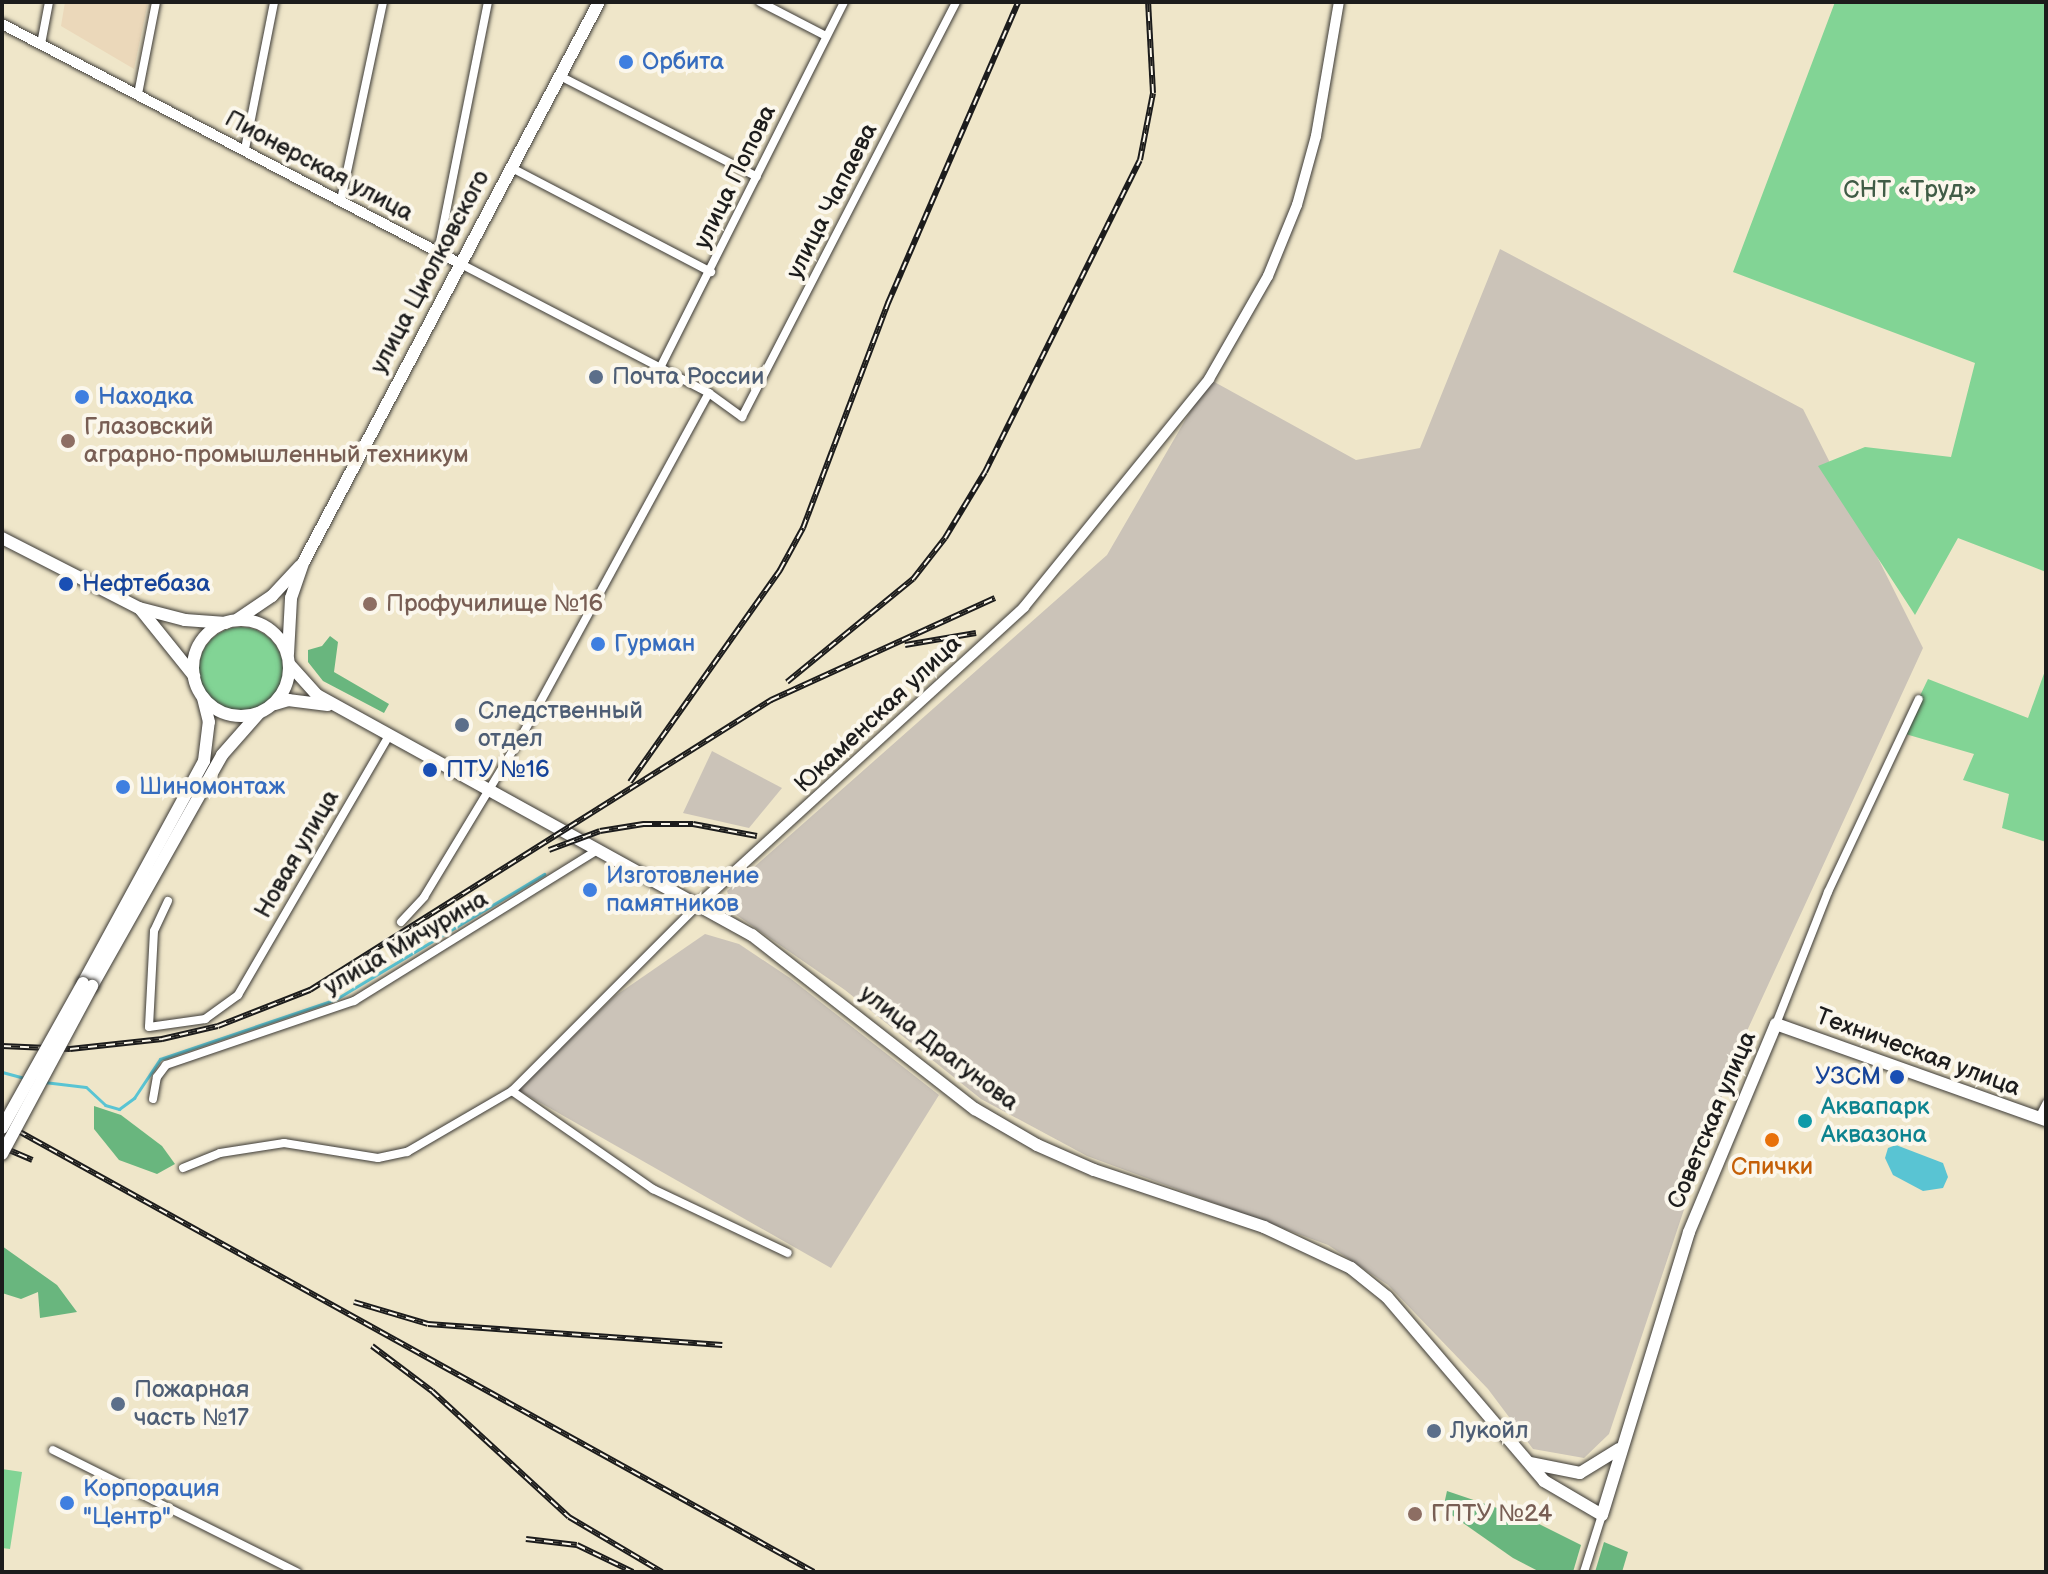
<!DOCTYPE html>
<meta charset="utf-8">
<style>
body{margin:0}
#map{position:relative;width:2048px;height:1574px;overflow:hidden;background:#efe6c9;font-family:"Balsamiq Sans",sans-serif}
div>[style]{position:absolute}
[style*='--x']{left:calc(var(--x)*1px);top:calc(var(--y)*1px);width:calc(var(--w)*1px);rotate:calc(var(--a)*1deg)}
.built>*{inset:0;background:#ebd8ba}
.industrial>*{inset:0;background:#cbc3b8}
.green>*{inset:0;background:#82d495}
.round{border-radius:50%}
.forest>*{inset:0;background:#69b67e}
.water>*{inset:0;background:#59c4d3}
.stream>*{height:3px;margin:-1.5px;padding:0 1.5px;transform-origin:1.5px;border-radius:1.5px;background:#59c4d3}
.roads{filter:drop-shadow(0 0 2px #3c3a36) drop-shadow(0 0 2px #3c3a36)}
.minor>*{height:8px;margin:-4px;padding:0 4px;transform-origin:4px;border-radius:4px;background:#fff}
.tertiary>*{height:10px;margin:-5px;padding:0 5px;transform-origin:5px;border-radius:5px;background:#fff}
.secondary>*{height:12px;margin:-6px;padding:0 6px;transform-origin:6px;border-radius:6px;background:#fff}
.primary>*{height:12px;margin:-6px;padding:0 6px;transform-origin:6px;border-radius:6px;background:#fff}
.primary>.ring{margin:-6px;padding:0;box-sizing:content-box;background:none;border:12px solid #fff;border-radius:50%}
.rail>*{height:6px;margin-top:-3px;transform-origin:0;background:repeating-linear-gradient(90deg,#fbf7ec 0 9px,#1c1c1c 0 18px);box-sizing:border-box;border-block:2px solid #1c1c1c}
.bridges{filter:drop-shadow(0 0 2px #3c3a36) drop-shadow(0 0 2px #3c3a36)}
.secondary-bridge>*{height:12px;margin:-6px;padding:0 6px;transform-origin:6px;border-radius:6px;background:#fff}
.dots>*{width:22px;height:22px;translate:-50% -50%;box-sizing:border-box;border:4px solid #fbf7ec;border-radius:50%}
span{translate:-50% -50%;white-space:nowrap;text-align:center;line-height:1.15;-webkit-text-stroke:8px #fbf7ec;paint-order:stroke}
.shop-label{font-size:24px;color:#366cbe}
.left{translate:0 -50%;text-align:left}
.street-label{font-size:24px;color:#1c1c1c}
.park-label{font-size:24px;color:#405c46}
.service-label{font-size:24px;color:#4e5e75}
.education-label{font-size:24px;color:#785e54}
.transit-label{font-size:24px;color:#164399}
.right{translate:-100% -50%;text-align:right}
.culture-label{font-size:24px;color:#0d838f}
.food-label{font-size:24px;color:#c56008}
.frame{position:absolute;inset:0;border:4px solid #1c1c1c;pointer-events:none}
</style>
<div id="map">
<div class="built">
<i style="clip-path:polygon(65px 2px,148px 2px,134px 69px,61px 26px)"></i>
</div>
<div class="industrial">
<i style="clip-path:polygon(1500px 249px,1803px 409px,1923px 648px,1735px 1057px,1609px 1434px,1584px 1458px,1533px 1449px,1488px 1389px,1388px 1285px,1328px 1245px,1087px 1156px,981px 1099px,845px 990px,735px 914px,727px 891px,1107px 555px,1209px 379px,1356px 460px,1420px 448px)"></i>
<i style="clip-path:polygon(712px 751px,782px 788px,749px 828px,683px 813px)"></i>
<i style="clip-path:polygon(705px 934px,739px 944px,790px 978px,939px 1095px,831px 1268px,518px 1090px,615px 996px)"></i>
</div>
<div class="green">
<i style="clip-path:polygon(1835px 2px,2046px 2px,2046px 572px,1958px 538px,1915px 615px,1818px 466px,1865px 447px,1951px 457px,1975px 363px,1733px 272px)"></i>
<i class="round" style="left:199px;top:627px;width:84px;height:84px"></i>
<i style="clip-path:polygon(2046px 668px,2046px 842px,2002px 828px,2009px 794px,1963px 780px,1974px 754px,1902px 733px,1928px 679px,2028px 718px)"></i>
<i style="clip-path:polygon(2px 1469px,22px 1472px,10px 1549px,2px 1548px)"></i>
</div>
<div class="forest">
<i style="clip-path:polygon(330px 636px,338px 642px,334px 672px,389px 704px,384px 713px,323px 681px,308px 662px,308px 650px,322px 646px)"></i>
<i style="clip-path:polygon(94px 1106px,121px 1115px,162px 1146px,175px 1164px,157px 1174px,119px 1160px,94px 1129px)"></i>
<i style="clip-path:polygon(2px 1246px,57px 1285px,77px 1312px,40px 1318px,38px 1292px,21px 1299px,2px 1293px)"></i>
<i style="clip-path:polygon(1447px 1491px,1527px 1518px,1581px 1545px,1573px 1572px,1540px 1572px,1513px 1558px,1443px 1509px)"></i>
<i style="clip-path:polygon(1604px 1542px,1628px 1552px,1622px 1572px,1595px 1572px)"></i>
</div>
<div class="water">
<i style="clip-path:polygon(1896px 1145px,1943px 1163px,1948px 1177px,1943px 1188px,1923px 1191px,1893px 1175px,1885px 1158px,1888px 1148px)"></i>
</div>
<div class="stream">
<i style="--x:2;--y:1072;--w:24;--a:15"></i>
<i style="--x:44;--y:1082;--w:42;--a:6.8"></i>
<i style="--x:86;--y:1087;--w:26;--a:43"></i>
<i style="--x:105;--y:1105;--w:15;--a:16"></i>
<i style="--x:119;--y:1109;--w:19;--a:-36"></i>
<i style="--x:134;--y:1098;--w:47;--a:-56.3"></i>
<i style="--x:160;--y:1059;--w:186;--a:-18.8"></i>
<i style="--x:336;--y:999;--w:243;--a:-31"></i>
</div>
<div class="roads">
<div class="minor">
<i style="--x:760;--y:2;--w:74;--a:27.3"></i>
<i style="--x:41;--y:44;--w:43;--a:-79.2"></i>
<i style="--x:560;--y:76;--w:221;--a:27.1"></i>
<i style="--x:138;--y:94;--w:94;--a:-78.9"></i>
<i style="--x:245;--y:149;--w:150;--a:-78.8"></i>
<i style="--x:510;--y:167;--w:227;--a:27.6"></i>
<i style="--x:341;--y:200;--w:202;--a:-78"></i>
<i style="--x:438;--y:252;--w:255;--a:-78.7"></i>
<i style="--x:459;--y:263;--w:282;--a:27.5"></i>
<i style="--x:709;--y:393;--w:41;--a:36"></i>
<i style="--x:742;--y:417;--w:467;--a:-62.7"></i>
<i style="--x:660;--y:368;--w:410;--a:-63.3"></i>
<i style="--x:168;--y:901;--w:33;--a:115"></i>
<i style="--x:154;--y:931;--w:96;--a:93"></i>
<i style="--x:149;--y:1027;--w:57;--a:-8.1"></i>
<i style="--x:205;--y:1019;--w:41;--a:-36"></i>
<i style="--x:238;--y:995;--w:302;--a:-59.8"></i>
<i style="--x:401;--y:922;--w:34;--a:-47"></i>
<i style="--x:424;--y:897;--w:195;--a:-58.8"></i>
<i style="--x:525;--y:730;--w:384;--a:-61.4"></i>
<i style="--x:1776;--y:1024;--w:142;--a:-68.5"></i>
<i style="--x:1828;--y:892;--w:213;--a:-64.8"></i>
<i style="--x:512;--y:1091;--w:172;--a:34.8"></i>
<i style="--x:653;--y:1189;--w:149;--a:25.4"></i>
<i style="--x:153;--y:1099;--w:22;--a:-80"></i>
<i style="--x:157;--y:1077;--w:15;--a:-53"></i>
<i style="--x:166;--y:1065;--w:199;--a:-18.8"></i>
<i style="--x:354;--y:1001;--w:287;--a:-31.8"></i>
<i style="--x:2039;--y:1118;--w:16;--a:-63"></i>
<i style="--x:183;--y:1168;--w:40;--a:-22"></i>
<i style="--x:220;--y:1153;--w:65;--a:-8.9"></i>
<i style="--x:284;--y:1143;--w:95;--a:9.1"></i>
<i style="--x:378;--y:1158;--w:30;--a:-12"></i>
<i style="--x:407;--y:1152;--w:121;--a:-30.2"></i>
<i style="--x:512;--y:1091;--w:263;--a:-45"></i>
<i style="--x:53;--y:1450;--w:273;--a:26.6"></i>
<i style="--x:1584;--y:1572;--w:60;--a:-72.5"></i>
</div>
<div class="tertiary">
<i style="--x:2;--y:24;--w:516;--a:27.61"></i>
<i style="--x:698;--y:905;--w:442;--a:-42.4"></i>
<i style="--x:1024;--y:607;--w:294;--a:-50.9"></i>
<i style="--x:1209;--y:379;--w:119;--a:-60.2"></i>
<i style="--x:1268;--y:276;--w:77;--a:-67.8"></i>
<i style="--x:1297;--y:205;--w:72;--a:-74.6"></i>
<i style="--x:1316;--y:136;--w:136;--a:-80.3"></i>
</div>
<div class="secondary">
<i style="--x:2;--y:538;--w:154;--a:27.1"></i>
<i style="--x:139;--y:608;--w:48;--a:14.6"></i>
<i style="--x:185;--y:620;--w:41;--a:4.2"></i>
<i style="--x:141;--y:610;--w:85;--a:51.2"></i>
<i style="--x:83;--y:983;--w:253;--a:-61.4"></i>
<i style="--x:204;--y:761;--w:39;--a:-83"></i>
<i style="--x:209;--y:722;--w:25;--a:-104"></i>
<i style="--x:92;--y:986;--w:265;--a:-60.6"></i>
<i style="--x:222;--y:755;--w:56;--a:-48.6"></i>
</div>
<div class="primary">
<i style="--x:238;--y:619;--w:41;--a:-34.1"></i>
<i style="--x:272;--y:596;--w:41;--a:-47"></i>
<i class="ring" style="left:193px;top:620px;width:84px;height:84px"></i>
<i style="--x:288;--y:654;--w:56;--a:-86.9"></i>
<i style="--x:291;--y:598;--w:37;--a:-71"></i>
<i style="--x:303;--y:563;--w:634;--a:-62.18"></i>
<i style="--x:290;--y:665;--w:40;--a:48"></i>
<i style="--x:317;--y:695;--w:497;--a:28.9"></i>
<i style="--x:752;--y:935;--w:283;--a:38"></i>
<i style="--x:975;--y:1109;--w:72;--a:30.1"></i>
<i style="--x:1037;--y:1145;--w:62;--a:23.7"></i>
<i style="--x:1094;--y:1170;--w:179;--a:18.5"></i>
<i style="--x:1264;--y:1227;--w:96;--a:25.2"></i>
<i style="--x:1351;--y:1268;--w:46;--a:38.9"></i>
<i style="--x:1387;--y:1297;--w:242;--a:49.5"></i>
<i style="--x:1544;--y:1481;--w:67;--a:30.4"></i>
<i style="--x:1602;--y:1515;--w:296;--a:-72.9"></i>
<i style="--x:1689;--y:1232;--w:225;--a:-67.3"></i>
<i style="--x:1776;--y:1024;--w:287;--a:19.6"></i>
<i style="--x:275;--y:704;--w:14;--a:-17"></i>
<i style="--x:288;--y:700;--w:40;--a:7.1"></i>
<i style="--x:1530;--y:1463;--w:51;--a:11.3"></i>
<i style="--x:1580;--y:1473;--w:46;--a:-31.6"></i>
</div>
</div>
<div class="rail">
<i style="--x:905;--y:645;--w:72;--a:-9.6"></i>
<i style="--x:787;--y:682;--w:163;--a:-39.3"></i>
<i style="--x:913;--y:579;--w:52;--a:-52"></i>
<i style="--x:945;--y:538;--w:77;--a:-58.8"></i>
<i style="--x:985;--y:472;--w:348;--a:-63.6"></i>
<i style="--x:1140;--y:160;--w:68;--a:-79"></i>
<i style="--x:1153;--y:93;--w:91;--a:-93.1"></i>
<i style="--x:630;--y:782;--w:260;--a:-54.7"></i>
<i style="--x:780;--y:570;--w:48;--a:-61.3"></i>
<i style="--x:803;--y:528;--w:241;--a:-69.3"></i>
<i style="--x:888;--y:303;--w:328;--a:-66.6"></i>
<i style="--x:549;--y:850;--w:54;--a:-20.4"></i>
<i style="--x:600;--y:831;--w:44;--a:-9.2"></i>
<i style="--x:643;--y:824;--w:50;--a:0"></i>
<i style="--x:693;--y:824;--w:65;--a:10.6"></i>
<i style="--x:2;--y:1046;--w:68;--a:2.5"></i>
<i style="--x:70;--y:1049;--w:93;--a:-6.2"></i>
<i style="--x:162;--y:1039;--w:57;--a:-13.1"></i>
<i style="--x:218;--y:1026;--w:99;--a:-21.4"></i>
<i style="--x:310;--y:990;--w:545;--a:-32.17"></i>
<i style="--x:771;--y:700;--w:246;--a:-24.5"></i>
<i style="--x:2;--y:1122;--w:928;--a:28.99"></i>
<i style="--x:2;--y:1147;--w:33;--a:23"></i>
<i style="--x:354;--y:1302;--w:77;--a:16.6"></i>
<i style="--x:428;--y:1324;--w:295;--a:4.1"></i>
<i style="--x:372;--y:1346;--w:75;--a:36.9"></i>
<i style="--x:432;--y:1391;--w:186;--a:42.6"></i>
<i style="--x:569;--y:1517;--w:108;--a:30.6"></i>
<i style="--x:526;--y:1539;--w:51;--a:6.7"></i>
<i style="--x:577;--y:1545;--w:62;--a:25.7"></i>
</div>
<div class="bridges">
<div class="secondary-bridge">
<i style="--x:2;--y:1128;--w:166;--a:-60.8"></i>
<i style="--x:2;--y:1154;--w:191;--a:-61.8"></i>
</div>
</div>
<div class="dots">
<i style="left:626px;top:62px;background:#3f7fe0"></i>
<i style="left:596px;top:377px;background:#5c6f8a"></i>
<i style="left:82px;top:397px;background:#3f7fe0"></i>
<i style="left:68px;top:441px;background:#8d6e63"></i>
<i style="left:66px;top:584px;background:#1a4fb4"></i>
<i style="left:370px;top:604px;background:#8d6e63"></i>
<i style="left:598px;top:644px;background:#3f7fe0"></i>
<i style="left:462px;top:725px;background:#5c6f8a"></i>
<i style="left:430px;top:770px;background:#1a4fb4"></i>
<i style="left:123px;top:787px;background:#3f7fe0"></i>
<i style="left:590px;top:890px;background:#3f7fe0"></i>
<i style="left:1897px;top:1077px;background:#1a4fb4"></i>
<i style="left:1805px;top:1121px;background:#0f9aa8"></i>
<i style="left:1772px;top:1140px;background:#e8710a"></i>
<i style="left:118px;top:1404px;background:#5c6f8a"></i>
<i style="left:1434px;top:1431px;background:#5c6f8a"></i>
<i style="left:67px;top:1503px;background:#3f7fe0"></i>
<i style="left:1415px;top:1514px;background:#8d6e63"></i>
</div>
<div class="shop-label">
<span class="left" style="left:642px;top:62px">Орбита</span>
<span class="left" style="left:98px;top:397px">Находка</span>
<span class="left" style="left:614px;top:644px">Гурман</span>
<span class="left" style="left:139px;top:787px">Шиномонтаж</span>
<span class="left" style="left:606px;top:890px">Изготовление<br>памятников</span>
<span class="left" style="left:83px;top:1503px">Корпорация<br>"Центр"</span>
</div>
<div class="street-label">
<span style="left:319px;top:166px;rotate:28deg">Пионерская улица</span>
<span style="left:735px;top:177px;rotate:-64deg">улица Попова</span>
<span style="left:832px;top:201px;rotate:-63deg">улица Чапаева</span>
<span style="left:430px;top:272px;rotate:-62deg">улица Циолковского</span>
<span style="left:878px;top:714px;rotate:-43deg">Юкаменская улица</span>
<span style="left:297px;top:854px;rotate:-60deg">Новая улица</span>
<span style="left:406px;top:943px;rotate:-30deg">улица Мичурина</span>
<span style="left:939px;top:1048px;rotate:37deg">улица Драгунова</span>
<span style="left:1918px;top:1052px;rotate:20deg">Техническая улица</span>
<span style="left:1712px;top:1120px;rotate:-67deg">Советская улица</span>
</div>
<div class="park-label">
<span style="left:1910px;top:190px">СНТ «Труд»</span>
</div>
<div class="service-label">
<span class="left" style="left:612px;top:377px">Почта России</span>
<span class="left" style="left:478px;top:725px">Следственный<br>отдел</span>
<span class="left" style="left:134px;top:1404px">Пожарная<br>часть №17</span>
<span class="left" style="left:1450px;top:1431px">Лукойл</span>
</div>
<div class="education-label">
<span class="left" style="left:84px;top:441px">Глазовский<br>аграрно-промышленный техникум</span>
<span class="left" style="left:386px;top:604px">Профучилище №16</span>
<span class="left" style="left:1431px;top:1514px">ГПТУ №24</span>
</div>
<div class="transit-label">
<span class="left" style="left:82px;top:584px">Нефтебаза</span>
<span class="left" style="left:446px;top:770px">ПТУ №16</span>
<span class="right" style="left:1881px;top:1077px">УЗСМ</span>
</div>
<div class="culture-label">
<span class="left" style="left:1821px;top:1121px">Аквапарк<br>Аквазона</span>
</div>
<div class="food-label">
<span style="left:1772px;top:1167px">Спички</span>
</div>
<div class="frame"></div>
</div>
